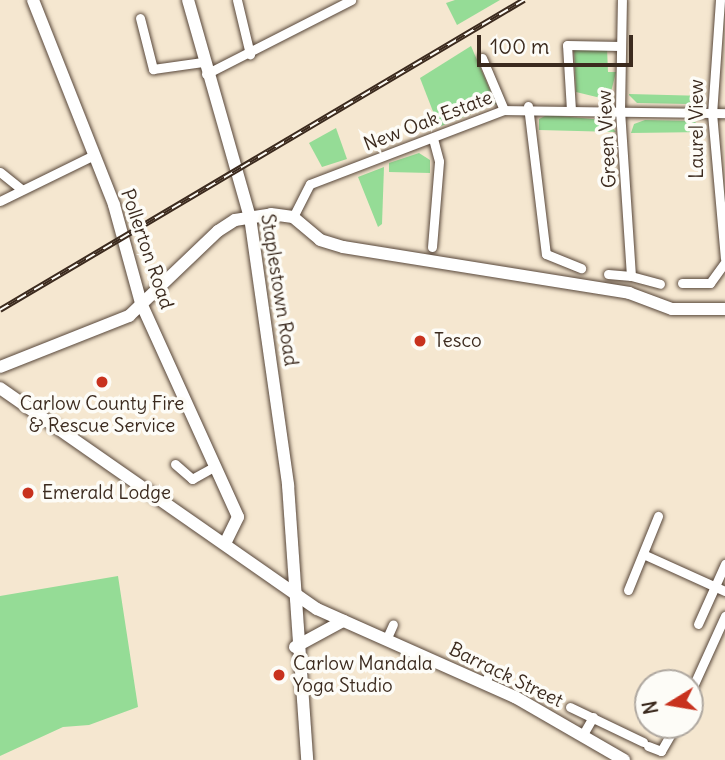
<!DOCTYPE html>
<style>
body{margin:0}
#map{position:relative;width:725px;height:760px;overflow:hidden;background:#f5e7d0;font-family:Delius,sans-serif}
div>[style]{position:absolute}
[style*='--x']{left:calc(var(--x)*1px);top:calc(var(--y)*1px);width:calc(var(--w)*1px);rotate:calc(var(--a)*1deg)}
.green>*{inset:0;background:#95dc96}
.roads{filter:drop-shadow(0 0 2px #574639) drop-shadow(0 0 2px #574639)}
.minor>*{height:9px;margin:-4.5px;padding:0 4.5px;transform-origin:4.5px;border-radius:4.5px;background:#fff}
.tertiary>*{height:12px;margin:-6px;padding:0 6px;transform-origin:6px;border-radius:6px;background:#fff}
.secondary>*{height:12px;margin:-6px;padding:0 6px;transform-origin:6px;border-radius:6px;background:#fff}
.rail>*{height:6px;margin-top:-3px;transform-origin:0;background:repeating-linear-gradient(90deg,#fdfcf7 0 10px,#3b2a1e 0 20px);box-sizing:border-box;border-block:2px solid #3b2a1e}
.dots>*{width:19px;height:19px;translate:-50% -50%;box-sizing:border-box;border:4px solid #fdfcf7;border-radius:50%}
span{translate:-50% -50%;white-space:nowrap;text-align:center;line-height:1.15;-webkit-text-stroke:7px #fdfcf7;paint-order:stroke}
.street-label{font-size:19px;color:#3b2a1e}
.poi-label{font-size:19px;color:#3b2a1e}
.left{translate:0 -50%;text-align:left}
.north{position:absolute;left:634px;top:669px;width:70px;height:70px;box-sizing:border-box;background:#fdfcf7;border:2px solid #afa8a0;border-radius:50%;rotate:259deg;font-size:19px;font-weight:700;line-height:28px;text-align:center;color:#3b2a1e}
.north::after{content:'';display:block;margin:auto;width:24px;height:32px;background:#c8321e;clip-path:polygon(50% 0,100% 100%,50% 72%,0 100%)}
.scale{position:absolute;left:477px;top:35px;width:156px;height:32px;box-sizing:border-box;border:4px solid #3b2a1e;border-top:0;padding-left:9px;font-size:21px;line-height:24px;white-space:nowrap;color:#3b2a1e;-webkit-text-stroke:5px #fdfcf7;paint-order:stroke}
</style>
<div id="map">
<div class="green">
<i style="clip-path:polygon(455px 0,500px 0,457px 25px,446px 3px)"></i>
<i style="clip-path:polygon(471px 46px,496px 104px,439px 127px,420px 78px)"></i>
<i style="clip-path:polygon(574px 48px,607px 48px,608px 72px,616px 72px,609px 100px,576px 92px)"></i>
<i style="clip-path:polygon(629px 95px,629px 94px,706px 96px,689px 104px,637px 103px)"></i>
<i style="clip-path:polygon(547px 115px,605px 120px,616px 132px,539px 130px,539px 119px)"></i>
<i style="clip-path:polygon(645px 120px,694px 121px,706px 132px,631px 133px,634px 124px)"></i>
<i style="clip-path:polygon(336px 128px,347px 159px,322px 167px,309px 143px)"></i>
<i style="clip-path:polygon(419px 153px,430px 160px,430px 173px,389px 172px,389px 163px)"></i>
<i style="clip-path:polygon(384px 167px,382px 224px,378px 227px,358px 177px)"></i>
<i style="clip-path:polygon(118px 576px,138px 707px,89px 725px,63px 727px,0 756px,0 596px)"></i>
</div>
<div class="roads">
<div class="minor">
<i style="--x:237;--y:0;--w:56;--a:76.5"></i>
<i style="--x:720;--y:0;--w:113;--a:94"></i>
<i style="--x:712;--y:113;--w:146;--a:84.9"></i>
<i style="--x:140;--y:18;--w:53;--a:75.7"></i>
<i style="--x:153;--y:69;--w:50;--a:-8"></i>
<i style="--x:482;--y:58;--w:56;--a:67.1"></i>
<i style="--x:206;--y:74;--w:163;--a:-27"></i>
<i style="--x:528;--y:106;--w:149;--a:83.1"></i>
<i style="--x:546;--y:254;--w:38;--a:22"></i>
<i style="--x:571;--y:110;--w:65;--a:-93.5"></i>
<i style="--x:567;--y:45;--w:54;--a:1.1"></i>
<i style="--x:0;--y:172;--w:26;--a:39"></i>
<i style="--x:0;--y:201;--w:102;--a:-26.1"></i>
<i style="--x:293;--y:217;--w:37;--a:-63"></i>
<i style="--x:310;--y:184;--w:208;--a:-20.9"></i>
<i style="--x:504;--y:110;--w:221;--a:0.8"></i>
<i style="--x:432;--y:247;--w:86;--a:-85.3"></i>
<i style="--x:439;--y:161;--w:23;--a:-105"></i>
<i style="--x:608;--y:274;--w:23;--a:5"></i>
<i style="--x:631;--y:276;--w:165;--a:-93.8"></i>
<i style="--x:620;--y:111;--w:111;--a:-89"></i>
<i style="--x:631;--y:276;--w:30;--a:15"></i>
<i style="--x:682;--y:283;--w:28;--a:0"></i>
<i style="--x:710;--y:283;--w:26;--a:-54"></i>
<i style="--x:175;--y:464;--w:23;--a:41"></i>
<i style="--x:192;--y:479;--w:26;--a:-29"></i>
<i style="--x:643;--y:554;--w:90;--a:24.3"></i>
<i style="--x:628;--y:590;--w:80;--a:-67.9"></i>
<i style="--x:698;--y:624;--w:66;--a:-65.8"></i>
<i style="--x:386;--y:640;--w:17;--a:-66"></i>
<i style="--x:485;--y:683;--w:12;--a:-66"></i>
<i style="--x:690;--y:693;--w:85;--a:-65.6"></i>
<i style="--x:570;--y:707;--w:81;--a:25.6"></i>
<i style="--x:582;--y:736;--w:22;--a:-60"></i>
<i style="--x:648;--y:746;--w:14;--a:21"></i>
<i style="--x:661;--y:751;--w:30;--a:-60"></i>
</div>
<div class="tertiary">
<i style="--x:0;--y:367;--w:139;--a:-21.6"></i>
<i style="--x:129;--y:316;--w:123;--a:-43.7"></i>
<i style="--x:218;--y:231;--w:20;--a:-33"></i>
<i style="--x:235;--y:220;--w:36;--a:-9"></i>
<i style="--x:271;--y:214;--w:22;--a:8"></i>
<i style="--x:293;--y:217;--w:35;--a:40"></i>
<i style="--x:320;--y:240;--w:24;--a:17"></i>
<i style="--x:343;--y:247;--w:290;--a:9.1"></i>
<i style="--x:629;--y:293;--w:46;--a:20.4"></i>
<i style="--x:672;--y:309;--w:53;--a:0"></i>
</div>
<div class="secondary">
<i style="--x:33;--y:0;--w:220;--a:68.4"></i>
<i style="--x:114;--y:205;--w:102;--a:74.6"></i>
<i style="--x:141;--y:303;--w:235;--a:65.6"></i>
<i style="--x:238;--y:517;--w:30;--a:116"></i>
<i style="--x:188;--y:0;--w:226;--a:74.1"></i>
<i style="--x:250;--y:217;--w:271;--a:81.9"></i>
<i style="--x:288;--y:485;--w:276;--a:86"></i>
<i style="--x:0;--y:388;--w:386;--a:34.9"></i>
<i style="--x:317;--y:609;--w:217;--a:24"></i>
<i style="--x:515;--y:697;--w:126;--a:30"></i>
<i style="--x:295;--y:647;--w:55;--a:-28.4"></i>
</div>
</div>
<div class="rail">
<i style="--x:0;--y:310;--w:609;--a:-30.61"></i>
</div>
<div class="dots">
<i style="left:420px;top:341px;background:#c8321e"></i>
<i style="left:102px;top:382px;background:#c8321e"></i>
<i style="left:28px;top:493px;background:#c8321e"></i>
<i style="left:279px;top:675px;background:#c8321e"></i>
</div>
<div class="street-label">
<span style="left:428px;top:121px;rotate:-21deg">New Oak Estate</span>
<span style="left:697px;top:129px;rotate:-90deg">Laurel View</span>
<span style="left:607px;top:139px;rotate:-93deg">Green View</span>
<span style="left:147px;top:249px;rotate:71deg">Pollerton Road</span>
<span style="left:279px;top:290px;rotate:81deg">Staplestown Road</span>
<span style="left:506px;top:675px;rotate:26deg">Barrack Street</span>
</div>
<div class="poi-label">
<span class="left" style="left:434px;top:341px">Tesco</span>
<span style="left:102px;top:415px">Carlow County Fire<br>&amp; Rescue Service</span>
<span class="left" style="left:42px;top:493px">Emerald Lodge</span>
<span class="left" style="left:293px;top:675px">Carlow Mandala<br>Yoga Studio</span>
</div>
<div class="north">N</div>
<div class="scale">100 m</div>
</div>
